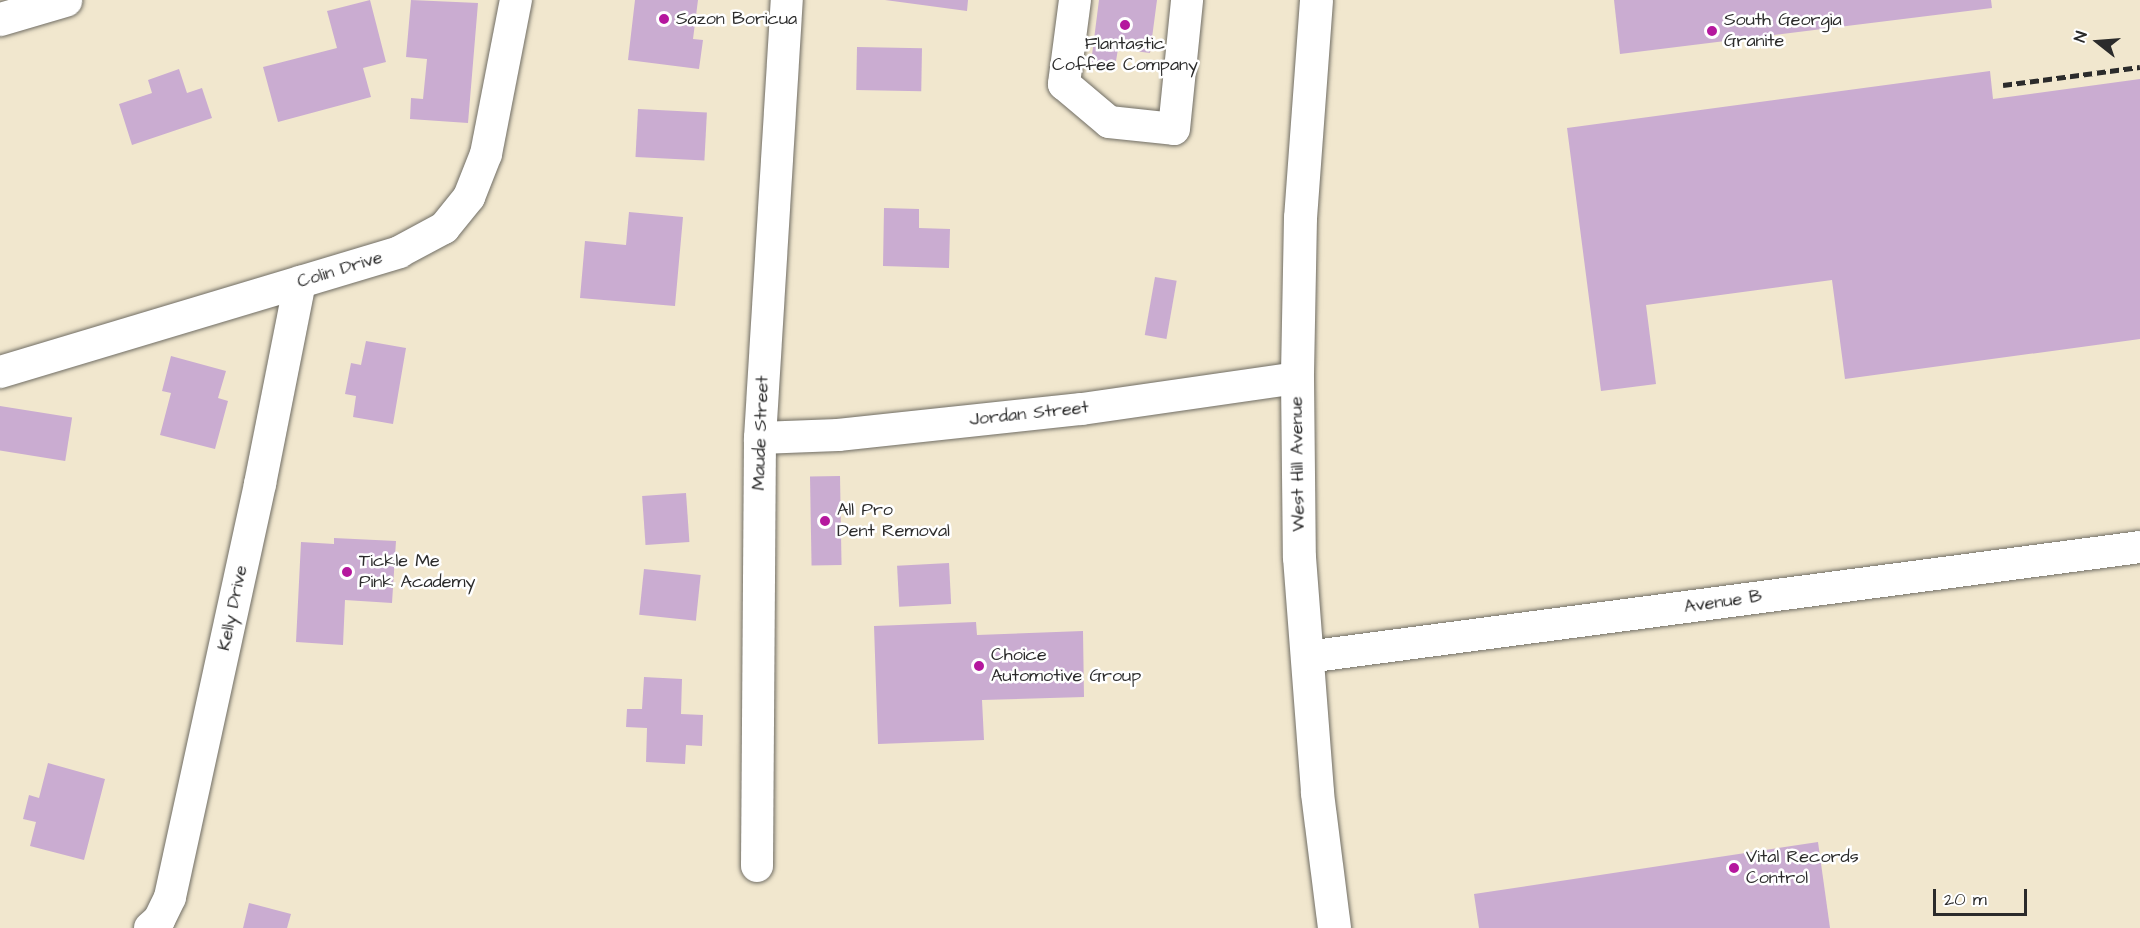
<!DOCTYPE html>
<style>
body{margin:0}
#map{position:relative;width:2140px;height:928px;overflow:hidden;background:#f1e7ce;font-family:"Architects Daughter",sans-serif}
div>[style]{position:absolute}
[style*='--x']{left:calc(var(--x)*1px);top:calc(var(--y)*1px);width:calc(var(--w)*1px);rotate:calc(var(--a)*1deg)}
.building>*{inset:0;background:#caacd1;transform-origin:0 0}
.roads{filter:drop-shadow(0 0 2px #706d64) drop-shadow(0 0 2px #706d64)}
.minor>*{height:32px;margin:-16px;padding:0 16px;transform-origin:16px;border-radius:16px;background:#fff}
.major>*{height:33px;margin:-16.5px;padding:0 16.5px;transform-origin:16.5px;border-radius:16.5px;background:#fff}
.highway>*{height:33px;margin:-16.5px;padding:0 16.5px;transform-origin:16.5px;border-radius:16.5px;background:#fff}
.rail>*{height:4.5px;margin-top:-2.25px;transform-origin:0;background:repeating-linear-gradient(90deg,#2b2b2b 0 9px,transparent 0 13.5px)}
.dots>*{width:16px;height:16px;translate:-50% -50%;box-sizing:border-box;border:3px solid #fff;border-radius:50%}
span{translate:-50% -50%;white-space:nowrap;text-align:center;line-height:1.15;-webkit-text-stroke:5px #fff;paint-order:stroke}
.poi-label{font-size:18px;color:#2b2b2b}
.left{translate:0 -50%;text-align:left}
.street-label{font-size:18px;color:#2b2b2b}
.north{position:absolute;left:2068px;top:12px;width:60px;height:60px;-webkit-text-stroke:4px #fff;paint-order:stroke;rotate:287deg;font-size:16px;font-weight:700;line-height:24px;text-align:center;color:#2b2b2b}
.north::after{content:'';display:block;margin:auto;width:21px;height:27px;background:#2b2b2b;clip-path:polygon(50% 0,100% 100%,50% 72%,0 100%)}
.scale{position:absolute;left:1933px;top:889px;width:94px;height:27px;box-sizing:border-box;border:3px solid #2b2b2b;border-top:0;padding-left:8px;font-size:18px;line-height:21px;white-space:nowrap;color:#2b2b2b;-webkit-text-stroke:4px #fff;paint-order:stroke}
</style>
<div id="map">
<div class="building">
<i style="clip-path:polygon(370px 0,386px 62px,363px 68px,371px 97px,278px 122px,263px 67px,337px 48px,327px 11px)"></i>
<i style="clip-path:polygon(411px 0,478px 3px,468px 123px,410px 119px,411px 98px,423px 99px,427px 59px,406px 57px)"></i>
<i style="clip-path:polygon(635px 0,698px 0,693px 39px,703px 40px,699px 69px,628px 60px)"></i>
<i style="clip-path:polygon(885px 0,968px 0,967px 11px)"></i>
<i style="clip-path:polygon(1099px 0,1157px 0,1150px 53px,1118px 49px,1115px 67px,1091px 63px)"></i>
<i style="clip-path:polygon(1614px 0,1991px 0,1992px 8px,1620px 54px)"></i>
<i style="left:857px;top:47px;width:65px;height:43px;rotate:1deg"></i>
<i style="clip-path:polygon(179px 69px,187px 93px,202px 88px,212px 118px,132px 145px,119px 104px,152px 93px,148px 80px)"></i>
<i style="clip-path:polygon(1990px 71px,1993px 99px,2140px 79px,2140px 339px,1845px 379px,1832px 280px,1646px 305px,1656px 384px,1601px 391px,1567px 128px)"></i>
<i style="left:638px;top:109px;width:69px;height:48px;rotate:3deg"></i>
<i style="clip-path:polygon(884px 208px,919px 209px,919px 228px,950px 229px,949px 268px,883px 266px)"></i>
<i style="clip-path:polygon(629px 212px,683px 217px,675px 306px,580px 298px,585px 241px,626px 245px)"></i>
<i style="left:1155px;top:277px;width:22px;height:59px;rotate:10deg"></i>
<i style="clip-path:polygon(366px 341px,406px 348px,393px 424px,353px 417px,356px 396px,345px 394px,351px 363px,361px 365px)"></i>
<i style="clip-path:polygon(171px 356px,226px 371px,218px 398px,228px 401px,215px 449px,160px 435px,171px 393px,162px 391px)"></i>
<i style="left:0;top:406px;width:73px;height:44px;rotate:9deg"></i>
<i style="left:840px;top:476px;width:89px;height:30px;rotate:89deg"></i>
<i style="left:686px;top:493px;width:49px;height:44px;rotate:86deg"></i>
<i style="clip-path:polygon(334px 538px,396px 541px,392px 603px,345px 600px,343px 645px,296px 642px,301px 542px,334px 544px)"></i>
<i style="left:949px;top:563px;width:41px;height:52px;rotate:87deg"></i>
<i style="left:644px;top:569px;width:57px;height:46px;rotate:6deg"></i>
<i style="clip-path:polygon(976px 622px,977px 635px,1083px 631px,1084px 697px,982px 700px,984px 740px,878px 744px,874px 626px)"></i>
<i style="clip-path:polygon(644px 677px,682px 679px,681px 714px,703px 715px,702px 746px,686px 745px,685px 764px,646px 762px,647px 728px,626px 727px,627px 709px,642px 709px)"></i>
<i style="clip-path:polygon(48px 763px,105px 779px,84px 860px,30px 846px,36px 822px,23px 819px,29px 795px,39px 798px)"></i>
<i style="clip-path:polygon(1818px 842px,1830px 928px,1479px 928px,1474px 894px)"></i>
<i style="clip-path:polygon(249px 903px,291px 914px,287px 928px,243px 928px)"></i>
</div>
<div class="roads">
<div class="minor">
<i style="--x:1075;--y:0;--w:85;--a:97.5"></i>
<i style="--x:1064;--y:84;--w:59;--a:40.2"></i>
<i style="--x:1109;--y:122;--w:65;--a:6.1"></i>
<i style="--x:1174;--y:129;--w:130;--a:-84.2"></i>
<i style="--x:0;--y:372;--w:417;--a:-16.7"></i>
<i style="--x:399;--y:252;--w:51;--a:-28.1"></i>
<i style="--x:444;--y:228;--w:40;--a:-51"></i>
<i style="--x:469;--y:197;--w:46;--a:-68.4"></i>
<i style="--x:486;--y:154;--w:157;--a:-79"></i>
<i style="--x:760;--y:438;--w:78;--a:-2.2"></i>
<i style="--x:838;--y:435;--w:245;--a:-6.1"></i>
<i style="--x:1082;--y:409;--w:217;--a:-8.2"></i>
<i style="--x:1307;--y:657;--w:840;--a:-7.52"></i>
<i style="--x:757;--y:866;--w:428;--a:-89.6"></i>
<i style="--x:760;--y:438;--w:439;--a:-86.5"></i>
<i style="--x:150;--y:928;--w:12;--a:-42"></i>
<i style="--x:159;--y:920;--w:25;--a:-64"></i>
<i style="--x:170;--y:897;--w:423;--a:-77.7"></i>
<i style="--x:260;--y:484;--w:206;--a:-78.8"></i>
</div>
<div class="major">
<i style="--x:0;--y:19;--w:68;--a:-16.3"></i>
</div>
<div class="highway">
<i style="--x:1316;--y:0;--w:218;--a:94.2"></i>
<i style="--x:1300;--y:217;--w:161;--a:91.1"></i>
<i style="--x:1297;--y:378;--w:179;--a:89.4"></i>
<i style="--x:1299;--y:557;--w:237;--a:85.6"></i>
<i style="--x:1317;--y:793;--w:136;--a:82.8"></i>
</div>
</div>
<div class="rail">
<i style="--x:2003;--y:85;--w:138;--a:-7.5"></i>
</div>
<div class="dots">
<i style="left:664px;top:19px;background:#b5179e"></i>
<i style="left:1125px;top:25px;background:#b5179e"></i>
<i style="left:1712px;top:31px;background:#b5179e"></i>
<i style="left:825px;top:521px;background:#b5179e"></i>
<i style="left:347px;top:572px;background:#b5179e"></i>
<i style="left:979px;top:666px;background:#b5179e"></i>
<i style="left:1734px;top:868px;background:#b5179e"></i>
</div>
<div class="poi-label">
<span class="left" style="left:676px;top:19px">Sazon Boricua</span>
<span class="left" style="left:1724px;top:31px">South Georgia<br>Granite</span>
<span style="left:1125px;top:55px">Flantastic<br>Coffee Company</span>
<span class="left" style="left:837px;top:521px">All Pro<br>Dent Removal</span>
<span class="left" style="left:359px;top:572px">Tickle Me<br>Pink Academy</span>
<span class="left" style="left:991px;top:666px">Choice<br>Automotive Group</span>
<span class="left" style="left:1746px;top:868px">Vital Records<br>Control</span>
</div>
<div class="street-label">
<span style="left:340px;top:270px;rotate:-17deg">Colin Drive</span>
<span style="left:1029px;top:414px;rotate:-6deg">Jordan Street</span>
<span style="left:761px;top:433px;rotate:-88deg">Maude Street</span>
<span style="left:1298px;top:464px;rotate:-91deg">West Hill Avenue</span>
<span style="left:1723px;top:602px;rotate:-8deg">Avenue B</span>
<span style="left:233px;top:608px;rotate:-78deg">Kelly Drive</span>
</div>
<div class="north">N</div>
<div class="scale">20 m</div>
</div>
